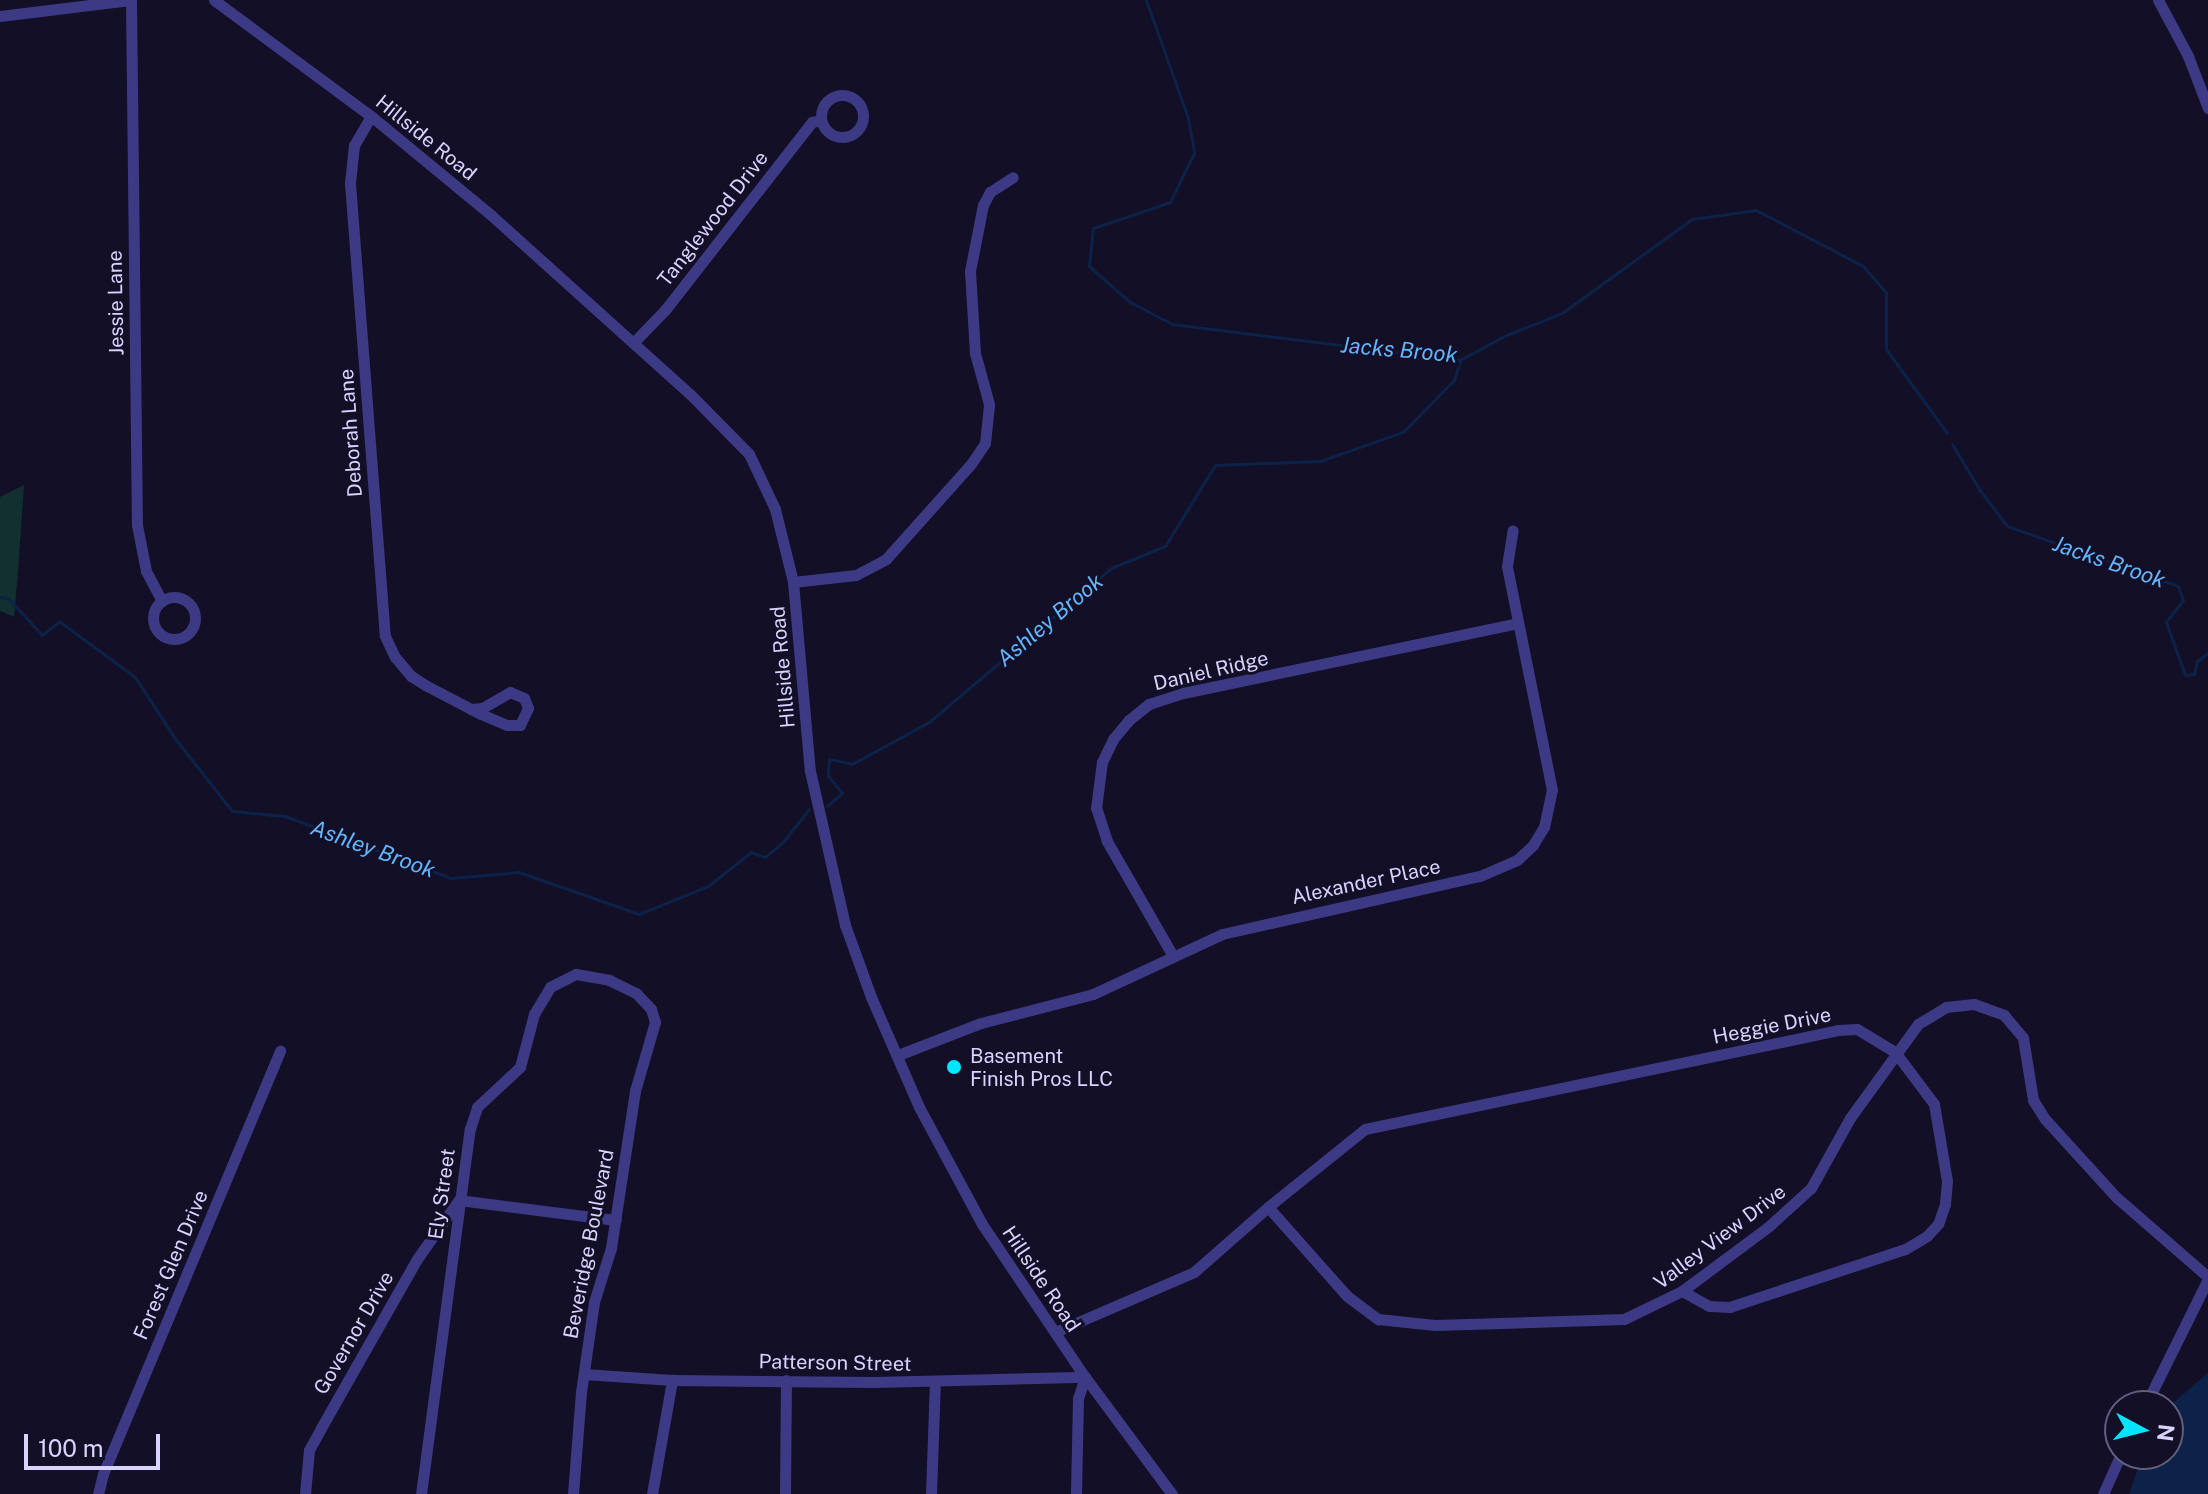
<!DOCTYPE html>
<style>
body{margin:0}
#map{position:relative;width:2208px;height:1494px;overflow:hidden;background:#130f26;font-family:"Public Sans",sans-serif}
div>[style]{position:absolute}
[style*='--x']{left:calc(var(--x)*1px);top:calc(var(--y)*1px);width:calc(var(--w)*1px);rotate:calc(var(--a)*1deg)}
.green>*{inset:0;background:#12302f}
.water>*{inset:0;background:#0c2248}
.stream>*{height:3px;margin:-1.5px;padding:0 1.5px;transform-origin:1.5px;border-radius:1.5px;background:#0c2248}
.minor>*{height:11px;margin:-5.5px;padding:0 5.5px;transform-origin:5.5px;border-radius:5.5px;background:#3d3a85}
.minor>.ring{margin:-5.5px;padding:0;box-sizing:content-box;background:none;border:11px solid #3d3a85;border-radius:50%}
.dots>*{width:22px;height:22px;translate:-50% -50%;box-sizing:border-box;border:4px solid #130f26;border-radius:50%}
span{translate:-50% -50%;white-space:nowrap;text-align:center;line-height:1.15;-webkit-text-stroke:6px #130f26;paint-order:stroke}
.street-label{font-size:20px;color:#d9d4ff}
.poi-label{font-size:20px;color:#d9d4ff}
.left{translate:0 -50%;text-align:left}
.water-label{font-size:22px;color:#62b6ff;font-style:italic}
.north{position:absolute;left:2104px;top:1390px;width:80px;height:80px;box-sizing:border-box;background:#130f26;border:2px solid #625e7d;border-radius:50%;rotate:97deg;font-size:22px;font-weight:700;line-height:32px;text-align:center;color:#d9d4ff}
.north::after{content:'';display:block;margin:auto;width:28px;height:36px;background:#00e5ff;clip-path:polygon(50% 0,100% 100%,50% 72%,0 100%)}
.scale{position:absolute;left:24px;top:1434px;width:136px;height:36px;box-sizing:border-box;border:4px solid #d9d4ff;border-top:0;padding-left:10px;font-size:24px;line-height:28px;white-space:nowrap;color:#d9d4ff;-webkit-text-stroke:6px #130f26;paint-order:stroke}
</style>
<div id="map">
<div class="green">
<i style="clip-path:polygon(24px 485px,18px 572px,14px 617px,0 611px,0 497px)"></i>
</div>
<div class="water">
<i style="clip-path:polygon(2208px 1373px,2208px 1494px,2129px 1494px,2143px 1454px,2168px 1454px,2168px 1407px)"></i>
</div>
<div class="stream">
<i style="--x:1146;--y:0;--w:125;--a:70.4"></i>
<i style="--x:1188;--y:118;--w:36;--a:80"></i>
<i style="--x:1194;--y:153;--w:55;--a:116.1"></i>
<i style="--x:1170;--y:202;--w:81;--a:161.3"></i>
<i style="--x:1093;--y:228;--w:38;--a:96"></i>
<i style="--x:1089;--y:266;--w:55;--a:41.3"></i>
<i style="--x:1130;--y:302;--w:47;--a:27.6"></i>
<i style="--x:1172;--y:324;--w:290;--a:7.1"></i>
<i style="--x:1460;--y:360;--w:50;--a:-28.6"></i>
<i style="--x:1504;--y:336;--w:62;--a:-21.6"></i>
<i style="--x:1562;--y:313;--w:160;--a:-35.9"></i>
<i style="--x:1692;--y:219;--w:65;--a:-8"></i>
<i style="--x:1756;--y:210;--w:121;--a:27.6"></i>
<i style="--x:1863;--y:266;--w:35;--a:49"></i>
<i style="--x:1886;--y:292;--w:57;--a:90"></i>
<i style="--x:1886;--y:349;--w:104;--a:54"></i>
<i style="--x:1952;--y:444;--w:52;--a:59"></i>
<i style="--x:1979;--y:489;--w:46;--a:52.9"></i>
<i style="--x:2007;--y:526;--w:181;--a:19.3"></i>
<i style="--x:2178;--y:586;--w:15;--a:70"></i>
<i style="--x:2183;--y:600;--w:28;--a:128"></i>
<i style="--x:2166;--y:622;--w:56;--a:70.3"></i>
<i style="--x:2185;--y:675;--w:9;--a:-6"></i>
<i style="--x:2194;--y:674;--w:13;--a:-77"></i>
<i style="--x:2197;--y:661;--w:14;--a:-36"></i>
<i style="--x:0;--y:597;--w:9;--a:13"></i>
<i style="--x:9;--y:599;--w:49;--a:47.5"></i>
<i style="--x:42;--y:635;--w:22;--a:-39"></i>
<i style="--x:59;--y:621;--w:94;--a:36.4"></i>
<i style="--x:135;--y:677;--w:72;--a:57"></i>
<i style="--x:174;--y:737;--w:94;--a:51.9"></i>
<i style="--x:232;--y:811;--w:53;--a:5.4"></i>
<i style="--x:285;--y:816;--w:177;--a:20.5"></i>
<i style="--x:451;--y:878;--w:68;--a:-5"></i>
<i style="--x:519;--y:872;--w:127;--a:19.3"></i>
<i style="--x:639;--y:914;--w:74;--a:-22.1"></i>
<i style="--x:708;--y:886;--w:55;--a:-38.3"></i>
<i style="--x:751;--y:852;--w:15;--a:20"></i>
<i style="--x:765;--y:857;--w:23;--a:-40"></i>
<i style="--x:783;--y:842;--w:42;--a:-51.8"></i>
<i style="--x:827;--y:806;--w:20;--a:-41"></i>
<i style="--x:842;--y:793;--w:22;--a:-129"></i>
<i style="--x:828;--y:776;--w:17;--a:-87"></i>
<i style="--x:829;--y:759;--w:24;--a:12"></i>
<i style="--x:852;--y:764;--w:88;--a:-28.6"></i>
<i style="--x:929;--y:722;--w:238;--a:-40.2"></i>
<i style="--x:1111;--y:568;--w:58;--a:-22.2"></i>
<i style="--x:1165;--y:546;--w:95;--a:-58.3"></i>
<i style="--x:1215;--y:465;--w:105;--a:-2.2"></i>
<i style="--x:1320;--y:461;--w:88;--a:-19.3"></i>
<i style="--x:1403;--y:432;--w:73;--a:-45.6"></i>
<i style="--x:1454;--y:380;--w:20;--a:-72"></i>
</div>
<div class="minor">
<i style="--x:131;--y:0;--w:525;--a:89.35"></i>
<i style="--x:137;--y:525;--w:47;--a:78.9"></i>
<i style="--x:146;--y:571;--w:34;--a:62"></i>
<i style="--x:214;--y:0;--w:195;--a:36.5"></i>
<i style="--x:371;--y:116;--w:156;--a:39.5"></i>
<i style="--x:491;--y:215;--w:269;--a:42"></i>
<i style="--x:691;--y:395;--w:83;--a:45.5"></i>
<i style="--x:749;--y:454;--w:61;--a:64.7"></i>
<i style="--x:775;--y:509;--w:75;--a:76.1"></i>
<i style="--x:793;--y:582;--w:190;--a:84.9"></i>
<i style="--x:810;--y:771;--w:158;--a:77.2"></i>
<i style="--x:845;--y:925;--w:77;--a:70.1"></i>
<i style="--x:871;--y:997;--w:120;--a:66.4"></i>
<i style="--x:919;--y:1107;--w:133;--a:61.7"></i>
<i style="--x:982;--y:1224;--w:184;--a:56.1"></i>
<i style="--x:1085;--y:1377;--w:146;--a:53.4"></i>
<i style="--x:2158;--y:0;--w:64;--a:61.8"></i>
<i style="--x:2188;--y:56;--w:56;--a:69"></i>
<i style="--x:0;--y:16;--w:131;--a:-7"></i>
<i class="ring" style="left:821px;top:95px;width:31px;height:31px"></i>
<i style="--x:371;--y:116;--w:34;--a:120"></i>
<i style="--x:354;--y:145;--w:38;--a:96"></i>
<i style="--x:350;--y:183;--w:454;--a:85.6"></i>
<i style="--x:385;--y:636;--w:23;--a:65"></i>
<i style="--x:395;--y:657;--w:25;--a:50"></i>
<i style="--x:411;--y:676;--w:19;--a:32"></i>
<i style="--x:427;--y:686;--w:50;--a:27.6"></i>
<i style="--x:471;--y:709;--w:11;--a:27"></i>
<i style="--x:481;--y:714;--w:28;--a:23"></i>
<i style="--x:507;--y:725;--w:13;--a:0"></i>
<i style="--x:520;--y:725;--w:19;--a:-65"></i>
<i style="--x:528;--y:708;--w:11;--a:-112"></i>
<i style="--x:524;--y:698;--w:15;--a:-157"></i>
<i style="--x:510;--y:692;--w:32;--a:150"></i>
<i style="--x:482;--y:708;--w:11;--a:175"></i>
<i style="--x:634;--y:342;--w:45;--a:-45.9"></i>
<i style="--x:665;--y:310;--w:239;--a:-52"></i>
<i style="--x:812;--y:122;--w:9;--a:-13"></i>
<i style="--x:793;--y:582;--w:63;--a:-6.3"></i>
<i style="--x:856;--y:575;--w:34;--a:-28"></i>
<i style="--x:886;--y:559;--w:127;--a:-48.2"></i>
<i style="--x:971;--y:464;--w:25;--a:-56"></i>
<i style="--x:985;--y:443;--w:39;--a:-84"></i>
<i style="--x:989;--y:404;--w:53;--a:-105.4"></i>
<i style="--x:975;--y:353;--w:82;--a:-93.5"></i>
<i style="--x:970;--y:271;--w:67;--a:-78.9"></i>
<i style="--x:983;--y:205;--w:15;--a:-62"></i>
<i style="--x:990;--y:192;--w:27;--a:-33"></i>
<i class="ring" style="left:153px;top:597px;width:31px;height:31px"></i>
<i style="--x:1173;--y:956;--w:133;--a:-119.9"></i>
<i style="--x:1107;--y:841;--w:35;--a:-108"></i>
<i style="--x:1096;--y:808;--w:46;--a:-82.6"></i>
<i style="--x:1102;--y:762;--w:25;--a:-64"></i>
<i style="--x:1113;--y:739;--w:25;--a:-50"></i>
<i style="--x:1129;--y:720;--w:26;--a:-39"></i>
<i style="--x:1149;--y:704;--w:36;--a:-18"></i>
<i style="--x:1183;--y:693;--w:342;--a:-11.8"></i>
<i style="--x:898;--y:1055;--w:89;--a:-21.1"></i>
<i style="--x:981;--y:1023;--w:116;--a:-14.5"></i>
<i style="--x:1093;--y:994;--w:142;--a:-24.9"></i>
<i style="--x:1222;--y:934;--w:264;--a:-12.7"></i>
<i style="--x:1480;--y:876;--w:40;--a:-23.4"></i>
<i style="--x:1517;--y:860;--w:22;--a:-43"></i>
<i style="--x:1533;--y:845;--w:21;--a:-59"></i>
<i style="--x:1544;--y:827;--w:38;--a:-78"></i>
<i style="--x:1552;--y:790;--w:228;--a:-101.4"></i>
<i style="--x:1507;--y:566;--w:36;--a:-81"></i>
<i style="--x:1268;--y:1207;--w:124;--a:-38.8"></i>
<i style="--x:1365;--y:1129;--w:483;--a:-11.8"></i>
<i style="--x:1838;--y:1030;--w:19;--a:-3"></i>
<i style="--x:1857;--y:1029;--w:44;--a:31.2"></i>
<i style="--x:1895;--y:1052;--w:65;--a:53.1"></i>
<i style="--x:1934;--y:1104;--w:78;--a:80.4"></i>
<i style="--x:1947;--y:1181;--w:23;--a:95"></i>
<i style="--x:1945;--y:1204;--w:21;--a:109"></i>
<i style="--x:1938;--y:1224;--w:16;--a:133"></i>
<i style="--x:1927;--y:1236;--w:26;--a:149"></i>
<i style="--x:1905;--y:1249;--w:184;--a:161.7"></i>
<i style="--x:1730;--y:1307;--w:21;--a:-177"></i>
<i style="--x:1709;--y:1306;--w:31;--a:-151"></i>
<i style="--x:1055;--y:1332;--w:151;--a:-23.3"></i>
<i style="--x:1194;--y:1272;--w:98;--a:-41.3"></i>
<i style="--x:1268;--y:1207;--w:119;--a:48.4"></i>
<i style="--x:1347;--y:1296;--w:39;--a:37"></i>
<i style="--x:1378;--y:1319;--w:57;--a:6"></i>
<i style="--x:1435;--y:1325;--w:189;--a:-1.8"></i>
<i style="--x:1624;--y:1319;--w:64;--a:-25.8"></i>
<i style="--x:1682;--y:1291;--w:107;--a:-36.7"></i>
<i style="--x:1768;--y:1227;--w:58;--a:-42.2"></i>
<i style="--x:1811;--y:1188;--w:80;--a:-60.9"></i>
<i style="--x:1850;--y:1118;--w:116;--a:-54.1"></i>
<i style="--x:1918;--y:1024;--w:33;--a:-31"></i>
<i style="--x:1946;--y:1007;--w:28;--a:-6"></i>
<i style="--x:1974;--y:1004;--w:32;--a:20"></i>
<i style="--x:2004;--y:1015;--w:30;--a:50"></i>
<i style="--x:2023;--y:1038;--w:63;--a:80.8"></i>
<i style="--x:2033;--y:1100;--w:22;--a:58"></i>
<i style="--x:2045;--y:1119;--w:105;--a:47.7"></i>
<i style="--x:2116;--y:1197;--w:122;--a:41"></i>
<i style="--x:584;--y:1374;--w:88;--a:3.9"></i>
<i style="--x:672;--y:1380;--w:202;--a:0.6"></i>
<i style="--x:874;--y:1382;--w:211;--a:-1.4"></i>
<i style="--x:1085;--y:1377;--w:22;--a:108"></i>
<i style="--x:1078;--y:1398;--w:96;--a:91.2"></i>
<i style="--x:2145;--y:1406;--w:142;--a:-63.6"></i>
<i style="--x:98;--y:1494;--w:21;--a:-76"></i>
<i style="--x:103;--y:1474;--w:459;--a:-67.3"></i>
<i style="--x:305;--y:1494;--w:44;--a:-84.8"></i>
<i style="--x:309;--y:1450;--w:25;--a:-61"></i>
<i style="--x:321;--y:1428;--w:194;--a:-60.4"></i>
<i style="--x:417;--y:1259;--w:72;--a:-54.6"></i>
<i style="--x:459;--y:1200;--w:158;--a:7.3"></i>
<i style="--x:421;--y:1494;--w:368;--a:-82.4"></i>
<i style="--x:470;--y:1129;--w:23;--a:-72"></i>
<i style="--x:477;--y:1107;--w:59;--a:-42.9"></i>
<i style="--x:520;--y:1067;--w:55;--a:-75.2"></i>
<i style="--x:534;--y:1014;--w:31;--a:-59"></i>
<i style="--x:550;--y:987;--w:29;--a:-27"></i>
<i style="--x:576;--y:974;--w:34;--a:10"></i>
<i style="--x:609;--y:980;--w:30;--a:26"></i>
<i style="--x:636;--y:993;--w:22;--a:47"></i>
<i style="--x:651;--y:1009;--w:14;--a:73"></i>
<i style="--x:655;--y:1022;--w:72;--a:106.2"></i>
<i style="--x:635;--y:1091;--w:159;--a:98.7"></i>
<i style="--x:611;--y:1248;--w:57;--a:107.5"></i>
<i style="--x:594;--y:1302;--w:91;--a:98.2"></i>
<i style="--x:581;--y:1392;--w:102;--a:94.5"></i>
<i style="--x:652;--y:1494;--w:116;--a:-80"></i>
<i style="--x:785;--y:1494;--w:114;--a:-89.5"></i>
<i style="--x:931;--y:1494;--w:112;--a:-88"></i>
<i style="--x:2103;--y:1494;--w:44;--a:-65.8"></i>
</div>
<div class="dots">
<i style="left:954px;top:1067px;background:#00e5ff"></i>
</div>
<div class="street-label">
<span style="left:426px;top:138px;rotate:39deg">Hillside Road</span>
<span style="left:713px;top:219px;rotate:-52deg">Tanglewood Drive</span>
<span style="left:116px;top:303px;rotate:-91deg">Jessie Lane</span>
<span style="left:351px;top:433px;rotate:-94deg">Deborah Lane</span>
<span style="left:783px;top:667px;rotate:-95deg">Hillside Road</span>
<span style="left:1211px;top:671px;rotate:-13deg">Daniel Ridge</span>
<span style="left:1366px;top:882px;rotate:-12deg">Alexander Place</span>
<span style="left:1772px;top:1026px;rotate:-11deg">Heggie Drive</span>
<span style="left:442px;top:1194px;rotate:-82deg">Ely Street</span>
<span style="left:1720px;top:1237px;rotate:-37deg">Valley View Drive</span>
<span style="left:589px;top:1244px;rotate:-79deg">Beveridge Boulevard</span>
<span style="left:171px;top:1265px;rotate:-67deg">Forest Glen Drive</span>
<span style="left:1041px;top:1279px;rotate:56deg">Hillside Road</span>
<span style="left:354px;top:1333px;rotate:-60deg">Governor Drive</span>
<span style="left:835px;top:1363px;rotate:1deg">Patterson Street</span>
</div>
<div class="poi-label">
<span class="left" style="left:970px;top:1068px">Basement<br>Finish Pros LLC</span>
</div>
<div class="water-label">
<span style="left:1399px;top:350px;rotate:5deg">Jacks Brook</span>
<span style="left:2109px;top:562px;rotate:19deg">Jacks Brook</span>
<span style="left:1050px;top:620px;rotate:-40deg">Ashley Brook</span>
<span style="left:373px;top:849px;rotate:20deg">Ashley Brook</span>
</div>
<div class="north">N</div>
<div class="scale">100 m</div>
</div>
